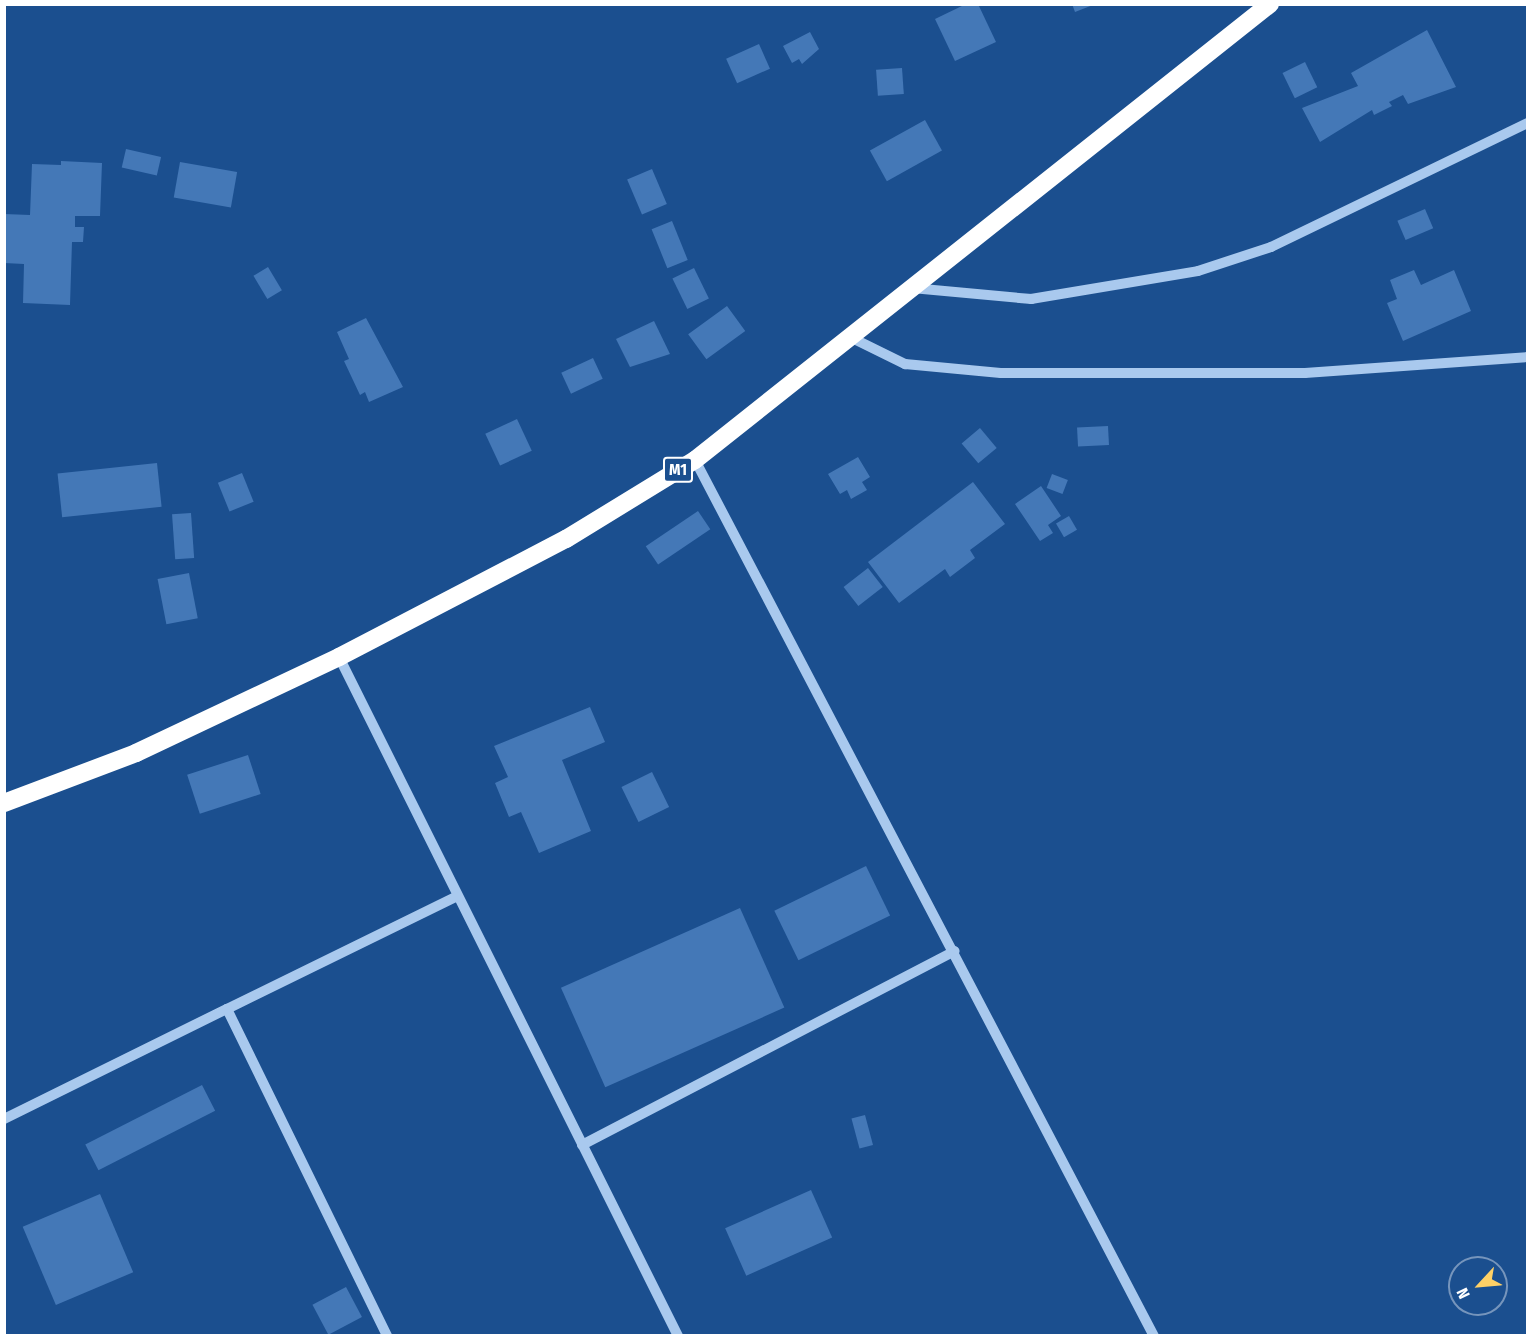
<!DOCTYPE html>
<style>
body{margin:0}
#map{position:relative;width:1532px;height:1340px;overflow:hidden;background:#1b4f8f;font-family:"Fira Sans Condensed",sans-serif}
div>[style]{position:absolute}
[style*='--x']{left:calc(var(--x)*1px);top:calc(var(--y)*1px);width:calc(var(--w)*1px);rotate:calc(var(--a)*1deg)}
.building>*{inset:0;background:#4478b7;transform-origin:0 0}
.minor>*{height:10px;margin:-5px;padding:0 5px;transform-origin:5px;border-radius:5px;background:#a9c9ee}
.highway>*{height:18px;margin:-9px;padding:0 9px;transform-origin:9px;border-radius:9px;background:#fff}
span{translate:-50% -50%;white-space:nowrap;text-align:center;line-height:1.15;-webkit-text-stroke:4.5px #1b4f8f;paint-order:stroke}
.shield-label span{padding:2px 4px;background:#1b4f8f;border:2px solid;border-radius:4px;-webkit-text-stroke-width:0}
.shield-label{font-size:16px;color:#fff;font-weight:700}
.frame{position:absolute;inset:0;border:6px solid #fff;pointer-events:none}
.north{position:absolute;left:1448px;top:1256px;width:60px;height:60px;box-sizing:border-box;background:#1b4f8f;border:2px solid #7695bc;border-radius:50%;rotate:244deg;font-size:16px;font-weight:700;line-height:24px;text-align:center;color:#fff}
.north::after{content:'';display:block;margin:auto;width:21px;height:27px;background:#ffd166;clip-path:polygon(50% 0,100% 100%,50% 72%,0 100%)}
</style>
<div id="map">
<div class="building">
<i style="clip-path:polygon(966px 4px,978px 4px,996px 42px,955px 61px,935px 19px)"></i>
<i style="clip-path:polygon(1072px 4px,1093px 4px,1093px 5px,1075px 12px)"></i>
<i style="clip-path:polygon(1427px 30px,1456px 87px,1408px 104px,1403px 95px,1389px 102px,1392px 106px,1374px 115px,1372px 110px,1320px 142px,1302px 108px,1358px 86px,1351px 73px)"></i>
<i style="clip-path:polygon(810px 32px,819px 49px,802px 64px,799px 59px,792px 63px,783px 46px)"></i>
<i style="left:759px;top:44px;width:27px;height:36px;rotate:66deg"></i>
<i style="left:1305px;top:62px;width:28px;height:25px;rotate:64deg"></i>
<i style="left:902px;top:68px;width:26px;height:26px;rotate:86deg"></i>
<i style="left:925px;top:120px;width:35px;height:63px;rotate:61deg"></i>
<i style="left:126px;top:149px;width:36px;height:19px;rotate:13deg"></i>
<i style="clip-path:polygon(61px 161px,102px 163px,100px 216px,75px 216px,75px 227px,84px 227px,83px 242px,72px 242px,70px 305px,23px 303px,24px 264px,4px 263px,4px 214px,30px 215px,32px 164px,61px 165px)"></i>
<i style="left:180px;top:162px;width:58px;height:36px;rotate:10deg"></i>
<i style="left:652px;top:169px;width:38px;height:27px;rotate:67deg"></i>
<i style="left:1425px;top:209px;width:21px;height:30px;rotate:67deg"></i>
<i style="left:672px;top:221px;width:42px;height:22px;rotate:68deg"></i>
<i style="left:268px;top:267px;width:27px;height:17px;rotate:59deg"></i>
<i style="left:694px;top:268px;width:34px;height:24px;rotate:64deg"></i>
<i style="clip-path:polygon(1414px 270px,1421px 285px,1454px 270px,1471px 311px,1403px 341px,1387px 303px,1397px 299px,1390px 280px)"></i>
<i style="left:727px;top:306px;width:31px;height:48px;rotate:54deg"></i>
<i style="clip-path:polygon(366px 318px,403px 387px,369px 402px,365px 392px,360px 395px,344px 361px,349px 359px,337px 332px)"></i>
<i style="clip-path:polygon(654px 321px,670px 354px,630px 367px,616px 339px)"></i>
<i style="left:593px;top:358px;width:23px;height:35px;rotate:65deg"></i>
<i style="left:517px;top:419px;width:35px;height:35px;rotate:65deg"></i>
<i style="left:1108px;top:426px;width:19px;height:31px;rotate:87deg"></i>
<i style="left:980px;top:428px;width:26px;height:24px;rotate:50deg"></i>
<i style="clip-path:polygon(858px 457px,870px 477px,862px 482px,867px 490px,851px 499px,847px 490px,840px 494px,828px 474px)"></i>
<i style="left:157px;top:463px;width:44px;height:100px;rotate:84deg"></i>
<i style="left:242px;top:473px;width:31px;height:26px;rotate:68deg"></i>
<i style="left:1052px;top:474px;width:17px;height:15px;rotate:21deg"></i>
<i style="clip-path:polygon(973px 482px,1005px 524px,970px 550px,975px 558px,950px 577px,945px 569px,899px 603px,868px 562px)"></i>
<i style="clip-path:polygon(1041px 486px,1061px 516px,1048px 525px,1053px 533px,1040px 541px,1015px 504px)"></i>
<i style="left:698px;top:511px;width:22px;height:63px;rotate:56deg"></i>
<i style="left:191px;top:513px;width:45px;height:19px;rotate:86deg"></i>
<i style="left:1069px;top:516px;width:16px;height:15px;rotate:60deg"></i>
<i style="left:868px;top:568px;width:24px;height:31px;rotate:52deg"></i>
<i style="left:189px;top:573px;width:46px;height:32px;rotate:79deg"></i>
<i style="clip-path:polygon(590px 707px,605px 742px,562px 760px,591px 831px,539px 853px,521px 812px,509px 817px,495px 783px,508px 777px,494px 746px)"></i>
<i style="left:248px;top:755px;width:41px;height:64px;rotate:72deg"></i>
<i style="left:652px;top:772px;width:39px;height:34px;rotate:64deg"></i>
<i style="left:866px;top:866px;width:55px;height:102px;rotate:64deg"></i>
<i style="left:740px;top:908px;width:109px;height:196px;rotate:66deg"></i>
<i style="left:202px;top:1085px;width:29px;height:131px;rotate:63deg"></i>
<i style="left:865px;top:1115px;width:31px;height:14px;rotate:75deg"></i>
<i style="left:811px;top:1190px;width:52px;height:94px;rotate:66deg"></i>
<i style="left:100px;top:1194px;width:85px;height:84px;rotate:67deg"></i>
<i style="left:346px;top:1287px;width:34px;height:38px;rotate:62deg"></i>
</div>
<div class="minor">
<i style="--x:912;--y:288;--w:120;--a:5.3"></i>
<i style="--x:1031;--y:299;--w:169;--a:-9.5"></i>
<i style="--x:1198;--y:271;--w:77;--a:-18.2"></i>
<i style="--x:1271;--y:247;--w:285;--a:-25.8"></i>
<i style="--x:848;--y:336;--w:64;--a:26.2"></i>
<i style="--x:905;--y:364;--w:96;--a:5.4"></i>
<i style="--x:1001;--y:373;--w:304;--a:0"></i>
<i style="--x:1305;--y:373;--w:224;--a:-4.1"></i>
<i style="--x:695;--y:460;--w:989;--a:62.35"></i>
<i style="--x:339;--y:657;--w:759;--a:63.47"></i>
<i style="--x:227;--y:1009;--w:255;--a:-26.1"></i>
<i style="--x:4;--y:1119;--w:249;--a:-26.3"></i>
<i style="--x:227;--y:1009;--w:364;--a:63.9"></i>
<i style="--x:582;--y:1145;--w:420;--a:-27.5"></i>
</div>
<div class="highway">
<i style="--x:4;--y:803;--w:141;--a:-20.7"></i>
<i style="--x:136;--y:753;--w:225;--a:-25.3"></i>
<i style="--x:339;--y:657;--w:256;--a:-27.5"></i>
<i style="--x:566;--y:539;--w:151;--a:-31.5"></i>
<i style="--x:695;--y:460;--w:734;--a:-38.42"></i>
</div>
<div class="shield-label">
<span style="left:678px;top:470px">M1</span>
</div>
<div class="frame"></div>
<div class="north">N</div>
</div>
